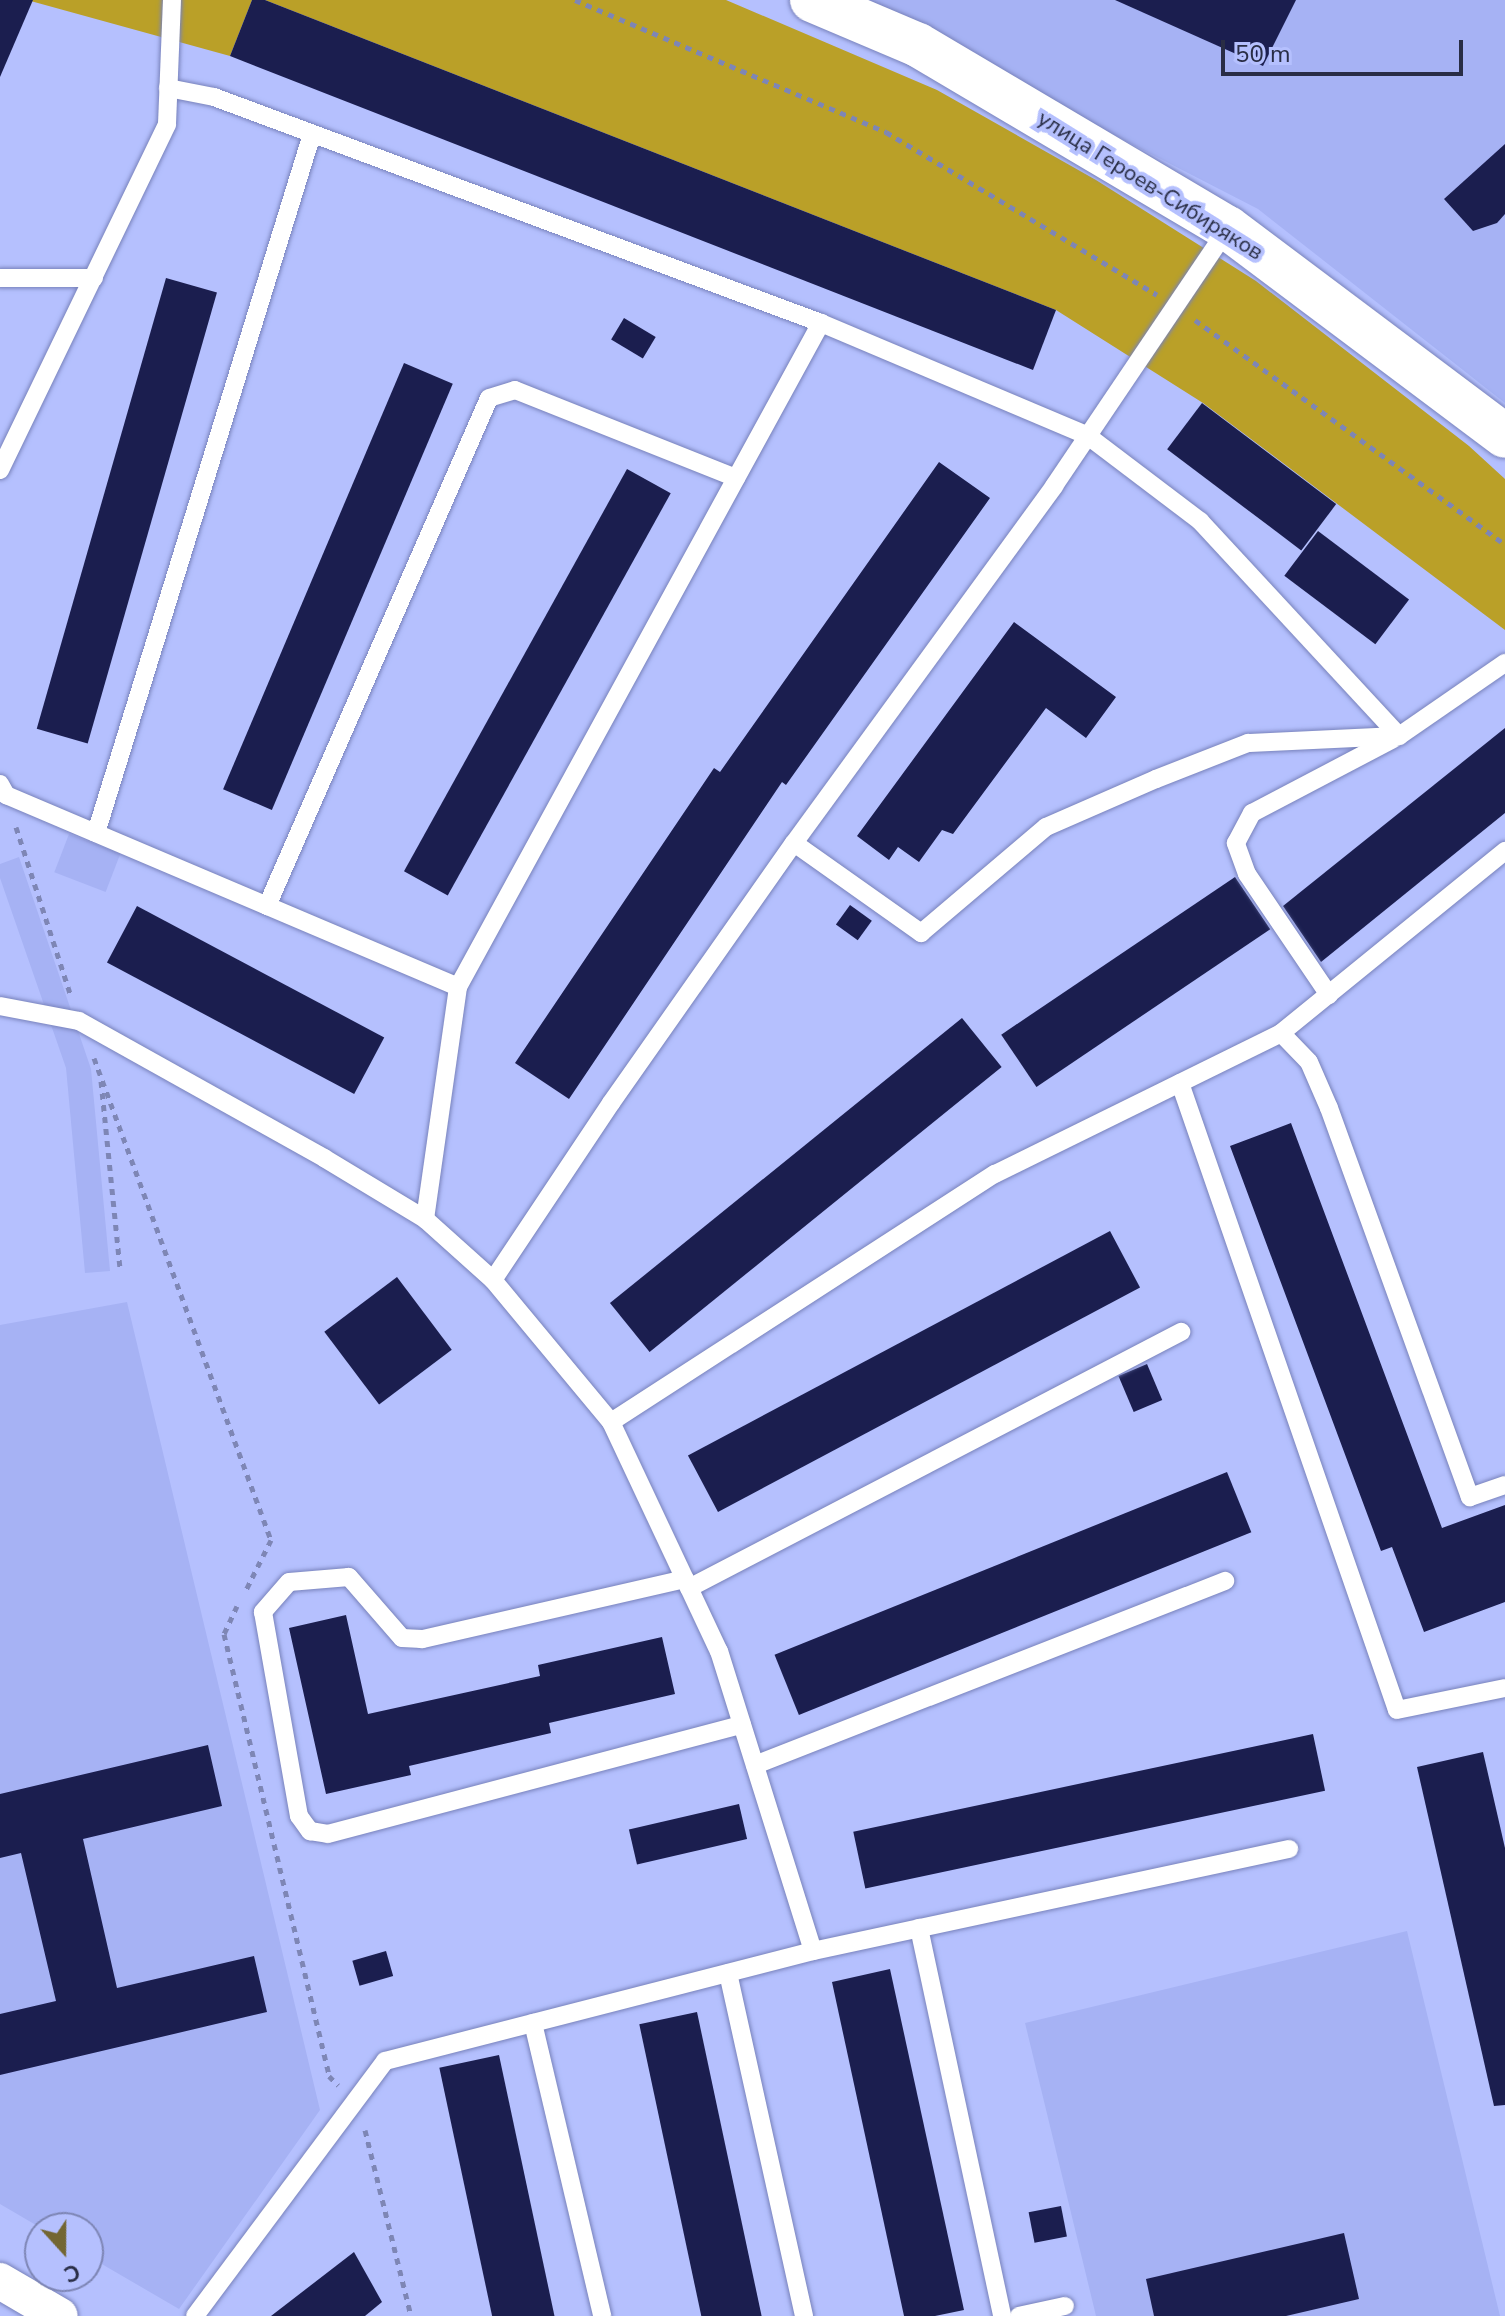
<!DOCTYPE html>
<meta charset="utf-8">
<style>
body{margin:0}
#map{position:relative;width:1505px;height:2316px;overflow:hidden;background:#b5c0fe;font-family:"Nunito Sans",sans-serif}
div>[style]{position:absolute}
[style*='--x']{left:calc(var(--x)*1px);top:calc(var(--y)*1px);width:calc(var(--w)*1px);rotate:calc(var(--a)*1deg)}
.built>*{inset:0;background:#a6b2f4;transform-origin:0 0}
.green>*{inset:0;background:#baa028}
.building>*{inset:0;background:#1b1e4f;transform-origin:0 0}
.path>*{height:5px;margin-top:-2.5px;transform-origin:0;background:repeating-linear-gradient(90deg,#7e86b5 0 6px,transparent 0 12px)}
.roads{filter:drop-shadow(0 0 2px #7882bb) drop-shadow(0 0 2px #7882bb)}
.service>*{height:18px;margin:-9px;padding:0 9px;transform-origin:9px;border-radius:9px;background:#fff}
.minor>*{height:36px;margin:-18px;padding:0 18px;transform-origin:18px;border-radius:18px;background:#fff}
.tertiary>*{height:44px;margin:-22px;padding:0 22px;transform-origin:22px;border-radius:22px;background:#fff}
span{translate:-50% -50%;white-space:nowrap;text-align:center;line-height:1.15;-webkit-text-stroke:8px #b5c0fe;paint-order:stroke}
.street-label{font-size:22px;color:#292d45}
.north{position:absolute;left:24px;top:2212px;width:80px;height:80px;box-sizing:border-box;background:#b5c0fe;border:2px solid #7d85b4;border-radius:50%;rotate:159deg;font-size:22px;font-weight:700;line-height:32px;text-align:center;color:#292d45}
.north::after{content:'';display:block;margin:auto;width:28px;height:36px;background:#736633;clip-path:polygon(50% 0,100% 100%,50% 72%,0 100%)}
.scale{position:absolute;left:1221px;top:40px;width:242px;height:36px;box-sizing:border-box;border:4px solid #292d45;border-top:0;padding-left:10px;font-size:24px;line-height:28px;white-space:nowrap;color:#292d45;-webkit-text-stroke:6px #b5c0fe;paint-order:stroke}
</style>
<div id="map">
<div class="built">
<i style="clip-path:polygon(852px 0,1505px 0,1505px 403px,1258px 209px)"></i>
<i style="left:69px;top:834px;width:55px;height:41px;rotate:21deg"></i>
<i style="clip-path:polygon(19px 857px,91px 1069px,110px 1271px,85px 1273px,66px 1068px,0 878px,0 864px)"></i>
<i style="clip-path:polygon(127px 1302px,320px 2110px,179px 2309px,88px 2256px,88px 2228px,41px 2228px,0 2204px,0 1325px)"></i>
<i style="clip-path:polygon(1407px 1931px,1500px 2316px,1096px 2316px,1025px 2023px)"></i>
</div>
<div class="green">
<i style="clip-path:polygon(27px 0,252px 0,230px 56px)"></i>
<i style="clip-path:polygon(265px 0,726px 0,937px 90px,1096px 180px,1256px 281px,1469px 446px,1505px 479px,1505px 630px,1203px 403px,1056px 310px)"></i>
</div>
<div class="building">
<i style="clip-path:polygon(0 0,33px 0,0 77px)"></i>
<i style="clip-path:polygon(252px 0,265px 0,1056px 310px,1033px 370px,230px 56px)"></i>
<i style="clip-path:polygon(1115px 0,1296px 0,1263px 66px)"></i>
<i style="clip-path:polygon(1505px 144px,1505px 214px,1497px 223px,1473px 231px,1444px 199px)"></i>
<i style="left:166px;top:278px;width:53px;height:469px;rotate:16deg"></i>
<i style="left:624px;top:318px;width:37px;height:25px;rotate:31deg"></i>
<i style="left:404px;top:363px;width:53px;height:463px;rotate:23deg"></i>
<i style="left:1202px;top:403px;width:168px;height:58px;rotate:37deg"></i>
<i style="clip-path:polygon(939px 462px,990px 498px,786px 785px,782px 782px,569px 1099px,515px 1063px,714px 768px,720px 772px)"></i>
<i style="left:627px;top:469px;width:50px;height:460px;rotate:29deg"></i>
<i style="left:1318px;top:531px;width:114px;height:56px;rotate:37deg"></i>
<i style="clip-path:polygon(1014px 622px,1116px 697px,1086px 738px,1046px 708px,953px 834px,942px 830px,919px 862px,898px 847px,889px 860px,857px 836px)"></i>
<i style="clip-path:polygon(1505px 728px,1505px 813px,1321px 962px,1283px 906px)"></i>
<i style="left:1235px;top:877px;width:63px;height:282px;rotate:56deg"></i>
<i style="left:850px;top:905px;width:27px;height:24px;rotate:36deg"></i>
<i style="left:137px;top:906px;width:280px;height:64px;rotate:28deg"></i>
<i style="left:962px;top:1018px;width:63px;height:453px;rotate:51deg"></i>
<i style="clip-path:polygon(1291px 1123px,1442px 1528px,1505px 1505px,1505px 1602px,1424px 1632px,1392px 1547px,1381px 1551px,1230px 1146px)"></i>
<i style="left:1110px;top:1231px;width:64px;height:478px;rotate:62deg"></i>
<i style="left:397px;top:1277px;width:91px;height:91px;rotate:53deg"></i>
<i style="left:1147px;top:1364px;width:39px;height:31px;rotate:67deg"></i>
<i style="left:1227px;top:1472px;width:65px;height:488px;rotate:68deg"></i>
<i style="clip-path:polygon(346px 1615px,368px 1714px,540px 1676px,538px 1665px,662px 1637px,675px 1694px,549px 1723px,551px 1733px,409px 1766px,411px 1775px,326px 1794px,289px 1628px)"></i>
<i style="left:1313px;top:1734px;width:58px;height:470px;rotate:78deg"></i>
<i style="clip-path:polygon(208px 1745px,222px 1806px,83px 1839px,117px 1988px,254px 1956px,267px 2012px,0 2075px,0 2014px,56px 2001px,21px 1853px,0 1858px,0 1794px)"></i>
<i style="clip-path:polygon(1483px 1752px,1505px 1848px,1505px 2105px,1494px 2106px,1417px 1767px)"></i>
<i style="left:739px;top:1804px;width:36px;height:113px;rotate:77deg"></i>
<i style="left:386px;top:1951px;width:26px;height:35px;rotate:74deg"></i>
<i style="clip-path:polygon(890px 1969px,964px 2310px,935px 2316px,904px 2316px,832px 1982px)"></i>
<i style="left:697px;top:2012px;width:311px;height:59px;rotate:78deg"></i>
<i style="left:499px;top:2055px;width:267px;height:61px;rotate:78deg"></i>
<i style="left:1061px;top:2206px;width:31px;height:33px;rotate:79deg"></i>
<i style="clip-path:polygon(1344px 2233px,1359px 2299px,1286px 2316px,1154px 2316px,1146px 2279px)"></i>
<i style="clip-path:polygon(354px 2252px,382px 2302px,365px 2316px,271px 2316px)"></i>
</div>
<div class="path">
<i style="--x:575;--y:0;--w:338;--a:23"></i>
<i style="--x:886;--y:132;--w:316;--a:31"></i>
<i style="--x:1195;--y:320;--w:382;--a:35.9"></i>
<i style="--x:16;--y:827;--w:178;--a:72"></i>
<i style="--x:94;--y:1058;--w:513;--a:69.84"></i>
<i style="--x:271;--y:1540;--w:56;--a:116.6"></i>
<i style="--x:101;--y:1081;--w:187;--a:84.2"></i>
<i style="--x:237;--y:1606;--w:31;--a:115"></i>
<i style="--x:224;--y:1634;--w:454;--a:76.6"></i>
<i style="--x:329;--y:2076;--w:13;--a:45"></i>
<i style="--x:365;--y:2130;--w:192;--a:76.1"></i>
</div>
<div class="roads">
<div class="service">
<i style="--x:168;--y:88;--w:47;--a:11.1"></i>
<i style="--x:214;--y:97;--w:648;--a:20.42"></i>
<i style="--x:821;--y:323;--w:290;--a:22.9"></i>
<i style="--x:1088;--y:436;--w:141;--a:37.2"></i>
<i style="--x:1200;--y:521;--w:293;--a:47.2"></i>
<i style="--x:1399;--y:736;--w:129;--a:-34.6"></i>
<i style="--x:0;--y:278;--w:94;--a:0"></i>
<i style="--x:0;--y:470;--w:384;--a:-64.2"></i>
<i style="--x:167;--y:124;--w:124;--a:-87.7"></i>
<i style="--x:0;--y:784;--w:13;--a:61"></i>
<i style="--x:6;--y:795;--w:491;--a:23"></i>
<i style="--x:96;--y:833;--w:732;--a:-72.83"></i>
<i style="--x:794;--y:843;--w:156;--a:35.3"></i>
<i style="--x:921;--y:933;--w:164;--a:-40.3"></i>
<i style="--x:1046;--y:827;--w:120;--a:-23.6"></i>
<i style="--x:1156;--y:779;--w:99;--a:-21.4"></i>
<i style="--x:1248;--y:743;--w:151;--a:-2.7"></i>
<i style="--x:267;--y:906;--w:554;--a:-66.39"></i>
<i style="--x:489;--y:398;--w:27;--a:-17"></i>
<i style="--x:515;--y:390;--w:238;--a:21.7"></i>
<i style="--x:1329;--y:995;--w:146;--a:-124.1"></i>
<i style="--x:1247;--y:874;--w:33;--a:-110"></i>
<i style="--x:1236;--y:843;--w:34;--a:-62"></i>
<i style="--x:1252;--y:813;--w:159;--a:-27.7"></i>
<i style="--x:0;--y:1006;--w:80;--a:10.8"></i>
<i style="--x:79;--y:1021;--w:281;--a:29.2"></i>
<i style="--x:324;--y:1158;--w:118;--a:31.1"></i>
<i style="--x:425;--y:1219;--w:91;--a:41.9"></i>
<i style="--x:493;--y:1280;--w:185;--a:50.3"></i>
<i style="--x:611;--y:1422;--w:457;--a:-32.9"></i>
<i style="--x:995;--y:1174;--w:319;--a:-26.2"></i>
<i style="--x:1281;--y:1033;--w:289;--a:-39.1"></i>
<i style="--x:1281;--y:1033;--w:40;--a:46"></i>
<i style="--x:1309;--y:1062;--w:50;--a:66.5"></i>
<i style="--x:1329;--y:1108;--w:414;--a:70.1"></i>
<i style="--x:1470;--y:1497;--w:37;--a:-19"></i>
<i style="--x:1180;--y:1083;--w:663;--a:70.91"></i>
<i style="--x:1397;--y:1710;--w:110;--a:-11.5"></i>
<i style="--x:425;--y:1219;--w:234;--a:-81.9"></i>
<i style="--x:458;--y:987;--w:757;--a:-61.34"></i>
<i style="--x:493;--y:1280;--w:213;--a:-56.3"></i>
<i style="--x:611;--y:1103;--w:318;--a:-54.9"></i>
<i style="--x:794;--y:843;--w:442;--a:-53.9"></i>
<i style="--x:1054;--y:486;--w:311;--a:-56"></i>
<i style="--x:611;--y:1422;--w:253;--a:64.8"></i>
<i style="--x:719;--y:1651;--w:314;--a:72.6"></i>
<i style="--x:685;--y:1579;--w:270;--a:167.1"></i>
<i style="--x:422;--y:1639;--w:20;--a:-177"></i>
<i style="--x:402;--y:1638;--w:81;--a:-131"></i>
<i style="--x:349;--y:1577;--w:60;--a:175.2"></i>
<i style="--x:289;--y:1582;--w:40;--a:131"></i>
<i style="--x:263;--y:1612;--w:207;--a:80"></i>
<i style="--x:299;--y:1816;--w:19;--a:54"></i>
<i style="--x:310;--y:1831;--w:18;--a:9"></i>
<i style="--x:328;--y:1834;--w:428;--a:-14.8"></i>
<i style="--x:689;--y:1588;--w:555;--a:-27.49"></i>
<i style="--x:755;--y:1765;--w:505;--a:-21.38"></i>
<i style="--x:919;--y:1928;--w:397;--a:77.9"></i>
<i style="--x:728;--y:1973;--w:351;--a:77.5"></i>
<i style="--x:533;--y:2023;--w:301;--a:76.7"></i>
<i style="--x:195;--y:2316;--w:318;--a:-53.3"></i>
<i style="--x:385;--y:2061;--w:442;--a:-14.4"></i>
<i style="--x:813;--y:1951;--w:487;--a:-12.1"></i>
<i style="--x:1019;--y:2316;--w:47;--a:-12.3"></i>
</div>
<div class="minor">
<i style="--x:0;--y:2281;--w:69;--a:30.3"></i>
</div>
<div class="tertiary">
<i style="--x:812;--y:0;--w:115;--a:23"></i>
<i style="--x:918;--y:45;--w:360;--a:30.6"></i>
<i style="--x:1228;--y:228;--w:346;--a:36.9"></i>
</div>
</div>
<div class="street-label">
<span style="left:1150px;top:186px;rotate:32deg">улица Героев-Сибиряков</span>
</div>
<div class="north">С</div>
<div class="scale">50 m</div>
</div>
